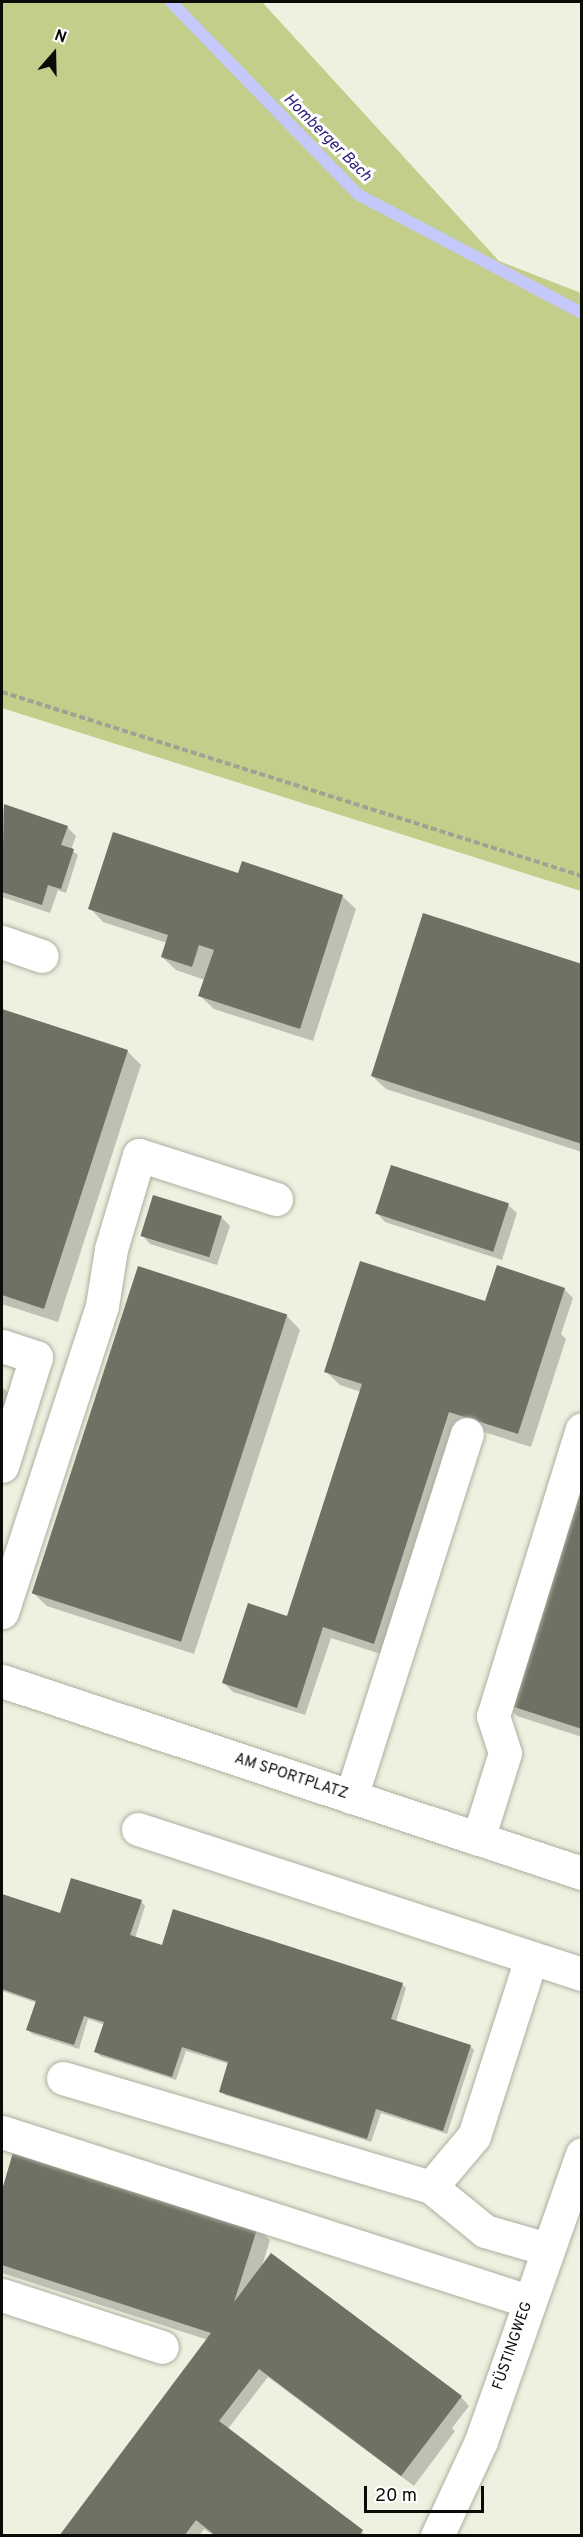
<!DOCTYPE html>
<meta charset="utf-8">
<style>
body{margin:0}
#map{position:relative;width:583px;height:2537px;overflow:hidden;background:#eef1e0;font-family:Overpass,sans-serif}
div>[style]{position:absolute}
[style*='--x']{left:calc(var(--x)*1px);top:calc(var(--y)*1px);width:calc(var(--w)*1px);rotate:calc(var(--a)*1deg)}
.green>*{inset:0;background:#c2ce89}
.shadow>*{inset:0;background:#0003}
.stream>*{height:12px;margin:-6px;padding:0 6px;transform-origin:6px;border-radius:6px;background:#c4c8fb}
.building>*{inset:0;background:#6e7163;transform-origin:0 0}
.path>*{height:4px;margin-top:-2px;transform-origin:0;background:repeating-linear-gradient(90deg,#a0a296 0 6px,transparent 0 9px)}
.roads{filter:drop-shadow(0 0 2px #acaf9f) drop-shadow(0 0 2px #acaf9f)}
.minor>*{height:33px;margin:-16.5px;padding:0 16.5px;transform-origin:16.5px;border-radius:16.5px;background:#fff}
span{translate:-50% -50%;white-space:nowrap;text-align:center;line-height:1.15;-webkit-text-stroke:6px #fff;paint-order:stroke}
.street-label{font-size:15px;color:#0b0c07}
.water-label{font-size:16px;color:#2d207d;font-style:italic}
.frame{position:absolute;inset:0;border:3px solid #0b0c07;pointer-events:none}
.north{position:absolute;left:24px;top:24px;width:60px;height:60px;-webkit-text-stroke:4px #fff;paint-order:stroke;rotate:20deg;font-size:16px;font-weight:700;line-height:24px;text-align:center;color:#0b0c07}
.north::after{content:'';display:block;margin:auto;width:21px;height:27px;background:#0b0c07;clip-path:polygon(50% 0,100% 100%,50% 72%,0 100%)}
.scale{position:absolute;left:364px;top:2486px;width:120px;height:27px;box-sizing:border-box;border:3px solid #0b0c07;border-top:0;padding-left:8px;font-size:18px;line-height:21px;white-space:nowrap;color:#0b0c07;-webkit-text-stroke:4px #fff;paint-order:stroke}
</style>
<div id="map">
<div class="green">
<i style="clip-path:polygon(2px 2px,262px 2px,499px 261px,581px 293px,581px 891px,2px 708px)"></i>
</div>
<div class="shadow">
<i style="clip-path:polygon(4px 806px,67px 827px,76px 836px,71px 850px,78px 855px,66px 893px,58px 890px,50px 913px,2px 897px,2px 815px)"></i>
<i style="clip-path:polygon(239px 875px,342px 896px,356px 909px,313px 1041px,214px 1009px,200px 996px,205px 980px,176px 970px,162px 957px,167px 943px,103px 922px,90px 908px)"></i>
<i style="clip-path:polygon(582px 965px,582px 1152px,386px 1089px,372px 1076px)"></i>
<i style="clip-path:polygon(2px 1010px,127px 1051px,141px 1065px,58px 1322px,2px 1304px)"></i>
<i style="clip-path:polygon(508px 1205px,517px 1213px,502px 1260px,385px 1222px,377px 1213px)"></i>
<i style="clip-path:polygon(221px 1217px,230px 1226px,217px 1265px,150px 1244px,142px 1235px)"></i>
<i style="clip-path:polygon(139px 1268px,287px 1316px,300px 1330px,194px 1654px,47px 1606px,33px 1593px)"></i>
<i style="clip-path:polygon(564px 1289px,573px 1298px,561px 1334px,566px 1339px,531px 1447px,462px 1425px,387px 1656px,331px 1638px,305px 1715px,233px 1692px,224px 1683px,288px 1617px,361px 1392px,340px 1385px,326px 1372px,491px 1305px)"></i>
<i style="clip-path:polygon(2px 1387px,15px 1399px,2px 1440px)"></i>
<i style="clip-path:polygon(582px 1462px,582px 1737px,517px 1716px,504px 1703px)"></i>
<i style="clip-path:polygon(2px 1896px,61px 1915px,141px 1901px,145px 1906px,135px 1938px,163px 1947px,402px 1984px,406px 1988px,396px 2022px,470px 2046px,474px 2050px,447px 2134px,381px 2113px,371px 2142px,225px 2095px,221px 2091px,229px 2064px,186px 2051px,176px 2080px,100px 2056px,96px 2051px,105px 2025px,88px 2019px,79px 2049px,32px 2034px,28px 2030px,37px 2003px,2px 1991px)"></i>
<i style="clip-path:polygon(15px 2151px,257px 2227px,270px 2240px,262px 2266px,461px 2397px,469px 2406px,452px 2428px,455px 2431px,414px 2486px,268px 2377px,227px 2430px,367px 2536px,214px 2536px,204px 2529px,199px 2536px,60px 2536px,208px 2340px,2px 2273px,2px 2195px)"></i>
</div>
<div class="stream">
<i style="--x:171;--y:2;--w:269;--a:45.8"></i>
<i style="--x:359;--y:195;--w:252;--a:27.9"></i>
</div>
<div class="building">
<i style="clip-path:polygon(4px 804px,68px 826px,61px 845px,74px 849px,61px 889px,48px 885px,42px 905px,2px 892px)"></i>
<i style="clip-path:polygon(113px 832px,238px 873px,242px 861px,343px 895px,300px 1029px,198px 996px,214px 950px,199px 945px,192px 967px,161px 957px,168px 935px,88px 909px)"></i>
<i style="clip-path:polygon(423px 913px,582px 964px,582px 1144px,371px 1076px)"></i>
<i style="clip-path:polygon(2px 1009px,128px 1050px,44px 1309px,2px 1295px)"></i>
<i style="left:391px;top:1165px;width:124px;height:51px;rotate:18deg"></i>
<i style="left:153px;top:1195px;width:72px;height:43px;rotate:17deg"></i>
<i style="clip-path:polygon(360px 1261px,485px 1301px,497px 1265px,565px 1288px,518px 1434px,449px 1412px,374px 1644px,323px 1627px,297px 1708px,222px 1683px,248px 1603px,287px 1616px,362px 1384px,324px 1372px)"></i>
<i style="left:138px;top:1266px;width:157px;height:344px;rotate:18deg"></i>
<i style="clip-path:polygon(582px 1459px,582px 1729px,502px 1703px)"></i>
<i style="clip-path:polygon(71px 1878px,142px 1900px,130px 1935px,162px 1945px,173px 1909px,403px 1983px,391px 2019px,471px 2045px,443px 2131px,376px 2109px,367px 2139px,219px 2092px,228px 2062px,182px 2047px,172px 2077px,94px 2052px,104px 2022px,84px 2016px,74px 2045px,26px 2030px,36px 2001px,2px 1989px,2px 1894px,60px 1913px)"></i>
<i style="clip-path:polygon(14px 2149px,258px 2226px,234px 2302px,271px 2253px,462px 2396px,401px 2476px,259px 2369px,219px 2421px,363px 2530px,359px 2536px,216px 2536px,196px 2520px,184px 2536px,59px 2536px,211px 2333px,2px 2265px,2px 2190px)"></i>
</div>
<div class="path">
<i style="--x:2;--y:692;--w:608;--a:17.6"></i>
</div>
<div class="roads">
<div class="minor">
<i style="--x:2;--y:942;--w:42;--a:19.3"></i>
<i style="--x:2;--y:1346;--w:36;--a:18"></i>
<i style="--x:36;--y:1357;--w:114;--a:107.3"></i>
<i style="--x:2;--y:1612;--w:322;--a:-71.9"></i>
<i style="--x:102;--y:1306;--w:58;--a:-81"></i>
<i style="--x:111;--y:1249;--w:98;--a:-73.4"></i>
<i style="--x:139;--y:1155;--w:144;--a:17.8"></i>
<i style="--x:2;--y:1681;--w:611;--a:18.32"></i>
<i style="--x:351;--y:1797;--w:381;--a:-72.3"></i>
<i style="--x:138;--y:1829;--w:467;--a:18.1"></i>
<i style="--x:478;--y:1839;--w:90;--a:-72.6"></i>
<i style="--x:505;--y:1753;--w:39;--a:-108"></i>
<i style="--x:493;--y:1716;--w:300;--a:-72.8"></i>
<i style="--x:63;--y:2078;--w:384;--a:16.5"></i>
<i style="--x:431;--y:2187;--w:70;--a:39.2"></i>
<i style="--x:485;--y:2231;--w:65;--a:16.2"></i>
<i style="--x:2;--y:2132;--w:552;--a:17.81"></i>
<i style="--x:431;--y:2187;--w:67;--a:-49.9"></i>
<i style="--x:474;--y:2136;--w:187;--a:-72.2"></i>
<i style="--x:2;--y:2295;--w:168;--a:18"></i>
<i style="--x:437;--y:2536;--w:105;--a:-65.1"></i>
<i style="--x:481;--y:2441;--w:304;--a:-70.6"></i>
</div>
</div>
<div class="street-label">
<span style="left:291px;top:1777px;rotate:18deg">AM SPORTPLATZ</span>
<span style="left:513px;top:2346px;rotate:-71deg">FÜSTINGWEG</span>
</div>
<div class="water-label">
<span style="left:327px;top:138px;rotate:45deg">Homberger Bach</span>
</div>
<div class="frame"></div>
<div class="north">N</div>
<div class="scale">20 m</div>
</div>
